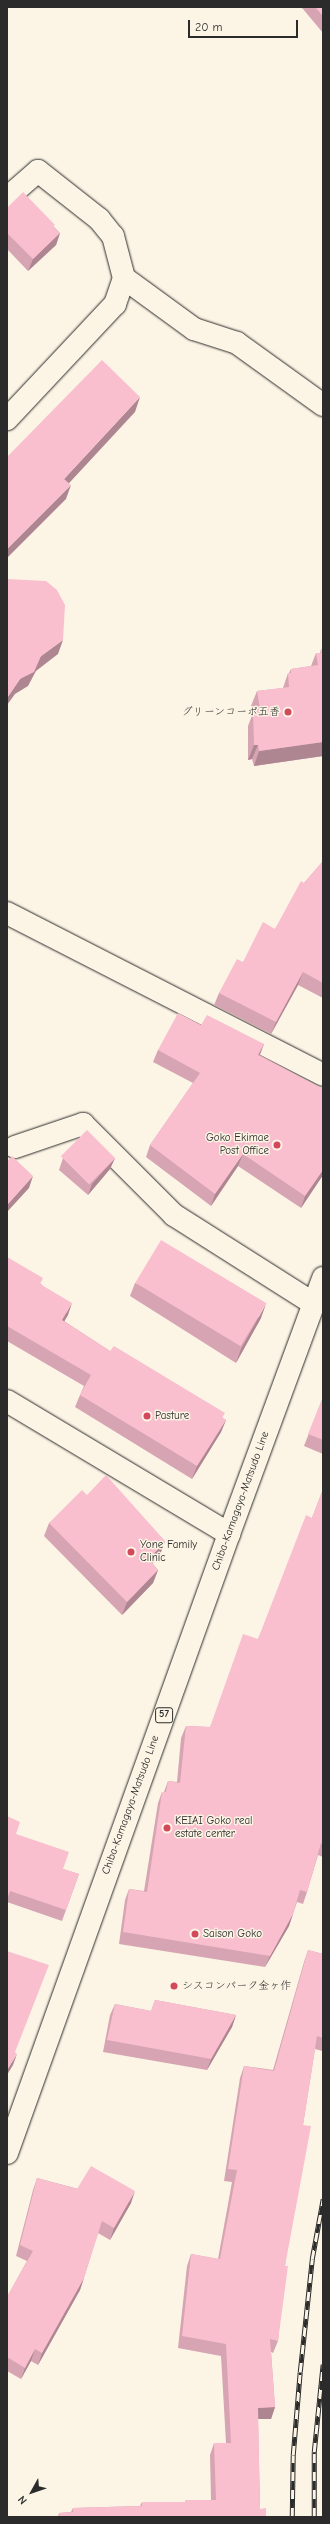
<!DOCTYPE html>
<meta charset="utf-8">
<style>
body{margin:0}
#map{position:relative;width:330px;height:2524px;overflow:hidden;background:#fcf5e5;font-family:"Comic Neue","Klee One",sans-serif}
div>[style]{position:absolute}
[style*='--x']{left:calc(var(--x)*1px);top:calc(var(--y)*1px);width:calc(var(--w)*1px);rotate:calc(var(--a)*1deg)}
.roads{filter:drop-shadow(0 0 1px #2b2b2b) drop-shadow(0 0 1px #2b2b2b)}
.minor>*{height:22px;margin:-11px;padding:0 11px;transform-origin:11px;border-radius:11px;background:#fcf5e5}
.major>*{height:22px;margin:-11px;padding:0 11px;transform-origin:11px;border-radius:11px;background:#fcf5e5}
.rail>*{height:4.5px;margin-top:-2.25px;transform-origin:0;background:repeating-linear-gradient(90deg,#fcf5e5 0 9px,#2b2b2b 0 18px);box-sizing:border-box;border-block:1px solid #2b2b2b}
.wall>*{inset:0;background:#d6a4b2}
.shaded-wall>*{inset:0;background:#ae8691}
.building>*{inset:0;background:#f9bfcf;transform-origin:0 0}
.dots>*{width:11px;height:11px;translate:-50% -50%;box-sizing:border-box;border:2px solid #fcf5e5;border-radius:50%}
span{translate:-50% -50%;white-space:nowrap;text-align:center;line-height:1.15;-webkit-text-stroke:3px #fcf5e5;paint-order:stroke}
.shield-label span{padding:1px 3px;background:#fcf5e5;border:1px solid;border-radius:3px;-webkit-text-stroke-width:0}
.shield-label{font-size:10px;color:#2b2b2b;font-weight:700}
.poi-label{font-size:11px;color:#2b2b2b}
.right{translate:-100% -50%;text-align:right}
.left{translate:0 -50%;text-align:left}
.street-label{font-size:11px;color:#2b2b2b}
.frame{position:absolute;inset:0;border:8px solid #2b2b2b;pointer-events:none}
.north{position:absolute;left:12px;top:2472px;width:40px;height:40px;-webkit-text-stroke:3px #fcf5e5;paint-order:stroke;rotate:230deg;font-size:11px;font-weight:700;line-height:16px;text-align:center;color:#2b2b2b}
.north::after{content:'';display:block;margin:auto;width:14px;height:18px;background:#2b2b2b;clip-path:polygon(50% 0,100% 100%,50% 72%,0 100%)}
.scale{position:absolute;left:188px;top:20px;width:110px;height:18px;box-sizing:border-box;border:2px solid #2b2b2b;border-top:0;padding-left:5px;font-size:12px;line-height:14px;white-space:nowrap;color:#2b2b2b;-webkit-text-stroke:3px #fcf5e5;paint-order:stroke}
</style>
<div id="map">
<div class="roads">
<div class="minor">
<i style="--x:7;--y:198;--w:41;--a:-41.1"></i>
<i style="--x:38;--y:171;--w:78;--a:38.2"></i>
<i style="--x:99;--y:219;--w:22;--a:51"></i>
<i style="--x:113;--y:236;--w:43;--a:75.3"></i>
<i style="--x:124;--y:278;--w:28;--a:109"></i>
<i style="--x:115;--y:304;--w:158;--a:133.2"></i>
<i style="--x:124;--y:278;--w:87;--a:36.1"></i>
<i style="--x:194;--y:329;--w:45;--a:18"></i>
<i style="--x:237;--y:343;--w:106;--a:35.8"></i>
<i style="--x:7;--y:913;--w:355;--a:27.1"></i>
<i style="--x:15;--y:1147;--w:72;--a:-18.7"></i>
<i style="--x:83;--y:1124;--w:129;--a:45"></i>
<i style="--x:174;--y:1215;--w:166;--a:32.4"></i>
<i style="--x:7;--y:1401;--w:259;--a:30.9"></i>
</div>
<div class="major">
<i style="--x:7;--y:2153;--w:658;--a:-70.27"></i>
<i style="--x:229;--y:1534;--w:273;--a:-69.8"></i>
</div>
</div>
<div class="rail">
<i style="--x:292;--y:2517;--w:62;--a:-89.1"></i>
<i style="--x:293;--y:2455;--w:83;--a:-85.2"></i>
<i style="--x:300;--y:2372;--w:114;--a:-83.9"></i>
<i style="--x:312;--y:2259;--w:61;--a:-79.6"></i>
<i style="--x:314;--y:2517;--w:65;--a:-90"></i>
<i style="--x:314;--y:2452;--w:88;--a:-84.2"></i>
</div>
<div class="wall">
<i style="clip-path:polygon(300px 7px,323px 7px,323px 33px,303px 9px)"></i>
<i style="clip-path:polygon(7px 208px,54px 227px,60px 233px,56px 245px,28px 271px,7px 249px)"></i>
<i style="clip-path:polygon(321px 649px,323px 756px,254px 766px,252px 759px,248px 760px,248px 726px,253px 713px,251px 706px,257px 691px,283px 688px,288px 673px,289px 673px,291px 669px,311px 666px,316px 653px,320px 653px)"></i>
<i style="clip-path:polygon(323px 861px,323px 998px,298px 985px,271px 1034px,214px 1005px,219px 993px,243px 962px,275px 929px,304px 883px)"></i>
<i style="clip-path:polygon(201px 1025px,264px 1044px,260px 1055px,323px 1089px,323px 1175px,301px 1208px,238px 1166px,211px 1206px,146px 1157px,150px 1145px,193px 1083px,153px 1062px,158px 1050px)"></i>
<i style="clip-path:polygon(63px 1158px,115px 1158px,110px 1169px,88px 1195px,59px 1170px)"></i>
<i style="clip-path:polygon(7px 1257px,41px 1284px,68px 1315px,64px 1321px,110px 1351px,226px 1420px,221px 1432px,192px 1479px,75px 1407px,80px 1395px,84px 1386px,7px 1341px)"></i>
<i style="clip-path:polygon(135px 1283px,261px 1318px,236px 1363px,130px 1296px)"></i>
<i style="clip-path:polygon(323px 1397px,323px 1454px,304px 1446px)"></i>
<i style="clip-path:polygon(323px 1489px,323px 1857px,318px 1855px,307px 1892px,303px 1904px,297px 1902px,289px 1926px,265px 1967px,119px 1944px,125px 1900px,129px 1889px,144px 1891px,158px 1803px,162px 1792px,164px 1792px,168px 1781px,177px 1782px,181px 1738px,186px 1726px,210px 1727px,258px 1639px,312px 1518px)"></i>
<i style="clip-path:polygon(87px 1495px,160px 1555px,152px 1563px,158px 1570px,153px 1583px,122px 1615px,44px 1536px,49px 1523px)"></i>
<i style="clip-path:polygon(7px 1816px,16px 1834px,63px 1869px,79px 1874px,62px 1921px,7px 1902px)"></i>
<i style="clip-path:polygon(308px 1950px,323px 1954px,323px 2049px,322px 2051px,315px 2049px,303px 2125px,285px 2266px,278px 2341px,273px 2353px,271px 2352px,275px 2407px,271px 2419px,258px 2419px,260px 2509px,266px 2517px,58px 2517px,59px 2513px,71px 2512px,73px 2508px,140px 2506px,142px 2502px,185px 2502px,185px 2500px,211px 2500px,210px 2455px,214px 2443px,226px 2443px,221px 2356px,178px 2348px,187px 2266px,191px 2254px,218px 2259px,232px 2182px,224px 2181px,240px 2078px,244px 2066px,273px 2070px,304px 1962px)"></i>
<i style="clip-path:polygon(155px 2000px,236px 2015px,232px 2027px,207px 2070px,103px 2052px,110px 2015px,115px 2004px,151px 2011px)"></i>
<i style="clip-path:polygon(37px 2178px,131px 2203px,110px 2240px,98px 2233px,80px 2290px,38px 2365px,31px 2361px,21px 2379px,7px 2371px,7px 2297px,27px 2261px,16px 2256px,33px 2190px)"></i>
</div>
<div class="shaded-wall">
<i style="clip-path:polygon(60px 233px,56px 245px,28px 271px,33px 259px)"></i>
<i style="clip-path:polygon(140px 397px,135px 412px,59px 494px,64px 479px)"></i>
<i style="clip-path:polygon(71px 485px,66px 499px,7px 558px,7px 549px)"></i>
<i style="clip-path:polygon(63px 640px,58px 654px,36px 671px,28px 686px,15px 694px,7px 705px,7px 698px,20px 679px,41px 656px)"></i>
<i style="clip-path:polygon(323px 742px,323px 756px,254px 766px,259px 751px)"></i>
<i style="clip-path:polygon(254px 745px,258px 745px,252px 759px,248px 760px)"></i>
<i style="clip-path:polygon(303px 972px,298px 985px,271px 1034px,276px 1022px)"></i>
<i style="clip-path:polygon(264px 1044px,259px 1056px,258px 1055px)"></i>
<i style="clip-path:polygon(243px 1154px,238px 1166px,211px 1206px,215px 1194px)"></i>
<i style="clip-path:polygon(115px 1158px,110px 1169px,88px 1195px,92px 1184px)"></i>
<i style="clip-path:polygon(323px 1170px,323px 1175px,301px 1208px,305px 1196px)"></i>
<i style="clip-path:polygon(33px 1176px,29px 1188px,7px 1212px,7px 1205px)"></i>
<i style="clip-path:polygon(72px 1303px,68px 1315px,58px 1332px,62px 1320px)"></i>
<i style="clip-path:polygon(266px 1304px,261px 1318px,236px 1363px,241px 1349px)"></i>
<i style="clip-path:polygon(226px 1420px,221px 1432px,192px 1479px,197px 1466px)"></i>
<i style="clip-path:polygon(165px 1541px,160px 1555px,144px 1573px,149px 1559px)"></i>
<i style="clip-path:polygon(158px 1570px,153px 1583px,122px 1615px,127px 1602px)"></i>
<i style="clip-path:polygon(293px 1914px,289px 1926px,265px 1967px,270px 1956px)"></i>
<i style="clip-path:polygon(236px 2015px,232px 2027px,207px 2070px,211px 2059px)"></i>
<i style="clip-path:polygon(17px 2054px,13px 2065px,7px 2075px,7px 2070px)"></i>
<i style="clip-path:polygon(135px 2191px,131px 2203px,110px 2240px,114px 2228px)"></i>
<i style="clip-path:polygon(84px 2278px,80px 2290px,38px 2365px,42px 2353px)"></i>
<i style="clip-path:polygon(35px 2349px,31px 2361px,21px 2379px,25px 2368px)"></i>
<i style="clip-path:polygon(275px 2407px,271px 2419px,253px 2419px,258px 2408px)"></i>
</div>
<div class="building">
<i style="clip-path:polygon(315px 7px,323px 7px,323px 16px)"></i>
<i style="clip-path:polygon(23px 192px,55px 225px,53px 227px,60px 233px,33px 259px,7px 233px,7px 208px)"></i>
<i style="clip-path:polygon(102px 360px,140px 397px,64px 479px,71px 485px,7px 549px,7px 457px)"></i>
<i style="clip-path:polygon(7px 579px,46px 581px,57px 590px,65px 605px,63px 640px,41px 656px,34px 672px,20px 679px,7px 698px)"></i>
<i style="clip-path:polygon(321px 649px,323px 649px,323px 742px,259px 751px,258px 745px,254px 745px,253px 711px,260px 709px,257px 691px,289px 687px,288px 673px,291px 673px,291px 669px,318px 665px,316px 653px,321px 653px)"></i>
<i style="clip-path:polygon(323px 861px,323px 983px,303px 972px,276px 1022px,219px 993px,237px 959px,243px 962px,263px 922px,275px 929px,301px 881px,304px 883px)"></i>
<i style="clip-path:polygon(178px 1013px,201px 1025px,207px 1015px,264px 1044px,258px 1055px,323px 1089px,323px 1133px,322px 1136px,323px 1137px,323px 1170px,305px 1196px,243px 1154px,215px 1194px,150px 1145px,200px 1073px,158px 1050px)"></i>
<i style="left:87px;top:1130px;width:40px;height:37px;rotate:45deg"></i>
<i style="clip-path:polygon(12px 1156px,33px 1176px,7px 1205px,7px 1162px)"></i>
<i style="left:161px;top:1240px;width:123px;height:50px;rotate:31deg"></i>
<i style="clip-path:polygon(7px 1257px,43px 1278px,40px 1284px,72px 1303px,62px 1320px,110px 1351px,114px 1346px,225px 1413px,222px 1418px,226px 1420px,197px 1466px,80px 1395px,91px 1375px,7px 1326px)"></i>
<i style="clip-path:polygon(323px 1397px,323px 1440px,308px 1434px)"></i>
<i style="clip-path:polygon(106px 1475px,165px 1541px,149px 1559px,158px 1570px,127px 1602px,49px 1523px,82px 1490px,87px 1495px)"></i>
<i style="clip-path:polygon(323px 1489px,323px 1844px,321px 1843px,307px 1892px,300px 1890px,293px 1914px,270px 1956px,123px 1932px,129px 1889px,147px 1892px,162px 1792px,166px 1792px,168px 1781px,180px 1783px,186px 1726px,210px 1727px,243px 1634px,258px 1639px,306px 1515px,312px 1518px)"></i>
<i style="clip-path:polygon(7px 1816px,20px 1822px,16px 1834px,69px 1852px,63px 1869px,79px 1874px,66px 1910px,10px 1891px,7px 1900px)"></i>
<i style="clip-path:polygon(308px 1950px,323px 1954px,323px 2038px,317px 2036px,303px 2125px,311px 2126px,285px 2266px,288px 2266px,278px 2341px,270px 2339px,275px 2407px,258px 2408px,260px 2509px,266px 2508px,266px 2517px,60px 2517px,59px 2513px,73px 2512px,73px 2508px,142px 2506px,142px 2502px,185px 2502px,185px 2500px,216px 2500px,214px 2443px,231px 2443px,226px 2344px,182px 2336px,191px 2254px,220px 2259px,237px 2170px,228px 2169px,244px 2066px,274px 2071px)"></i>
<i style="clip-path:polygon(7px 1951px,49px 1965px,15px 2052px,17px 2054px,7px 2070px)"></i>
<i style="clip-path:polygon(155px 2000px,236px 2015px,211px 2059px,107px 2040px,115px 2004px,151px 2011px)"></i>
<i style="clip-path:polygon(91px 2166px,135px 2191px,114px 2228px,102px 2221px,84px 2278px,42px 2353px,35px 2349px,25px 2368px,7px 2357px,7px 2297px,33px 2251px,20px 2245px,37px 2178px,77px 2189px)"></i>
</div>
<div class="dots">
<i style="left:288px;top:712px;background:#d1495b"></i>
<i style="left:277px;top:1145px;background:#d1495b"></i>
<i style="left:147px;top:1416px;background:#d1495b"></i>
<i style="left:131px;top:1552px;background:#d1495b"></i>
<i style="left:167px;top:1828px;background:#d1495b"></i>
<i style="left:195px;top:1934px;background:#d1495b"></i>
<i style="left:174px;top:1986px;background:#d1495b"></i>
</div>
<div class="shield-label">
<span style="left:164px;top:1715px">57</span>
</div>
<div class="poi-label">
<span class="right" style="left:280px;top:712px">グリーンコーポ五香</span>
<span class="right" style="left:269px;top:1145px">Goko Ekimae<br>Post Office</span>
<span class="left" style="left:155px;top:1416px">Pasture</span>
<span class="left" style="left:140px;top:1552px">Yone Family<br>Clinic</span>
<span class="left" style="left:175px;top:1828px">KEIAI Goko real<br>estate center</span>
<span class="left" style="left:203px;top:1934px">Saison Goko</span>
<span class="left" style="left:182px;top:1986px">シスコンパーク金ヶ作</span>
</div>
<div class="street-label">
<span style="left:241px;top:1501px;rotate:-70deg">Chiba-Kamagaya-Matsudo Line</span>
<span style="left:131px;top:1805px;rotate:-70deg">Chiba-Kamagaya-Matsudo Line</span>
</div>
<div class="frame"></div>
<div class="north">N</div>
<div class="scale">20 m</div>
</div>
